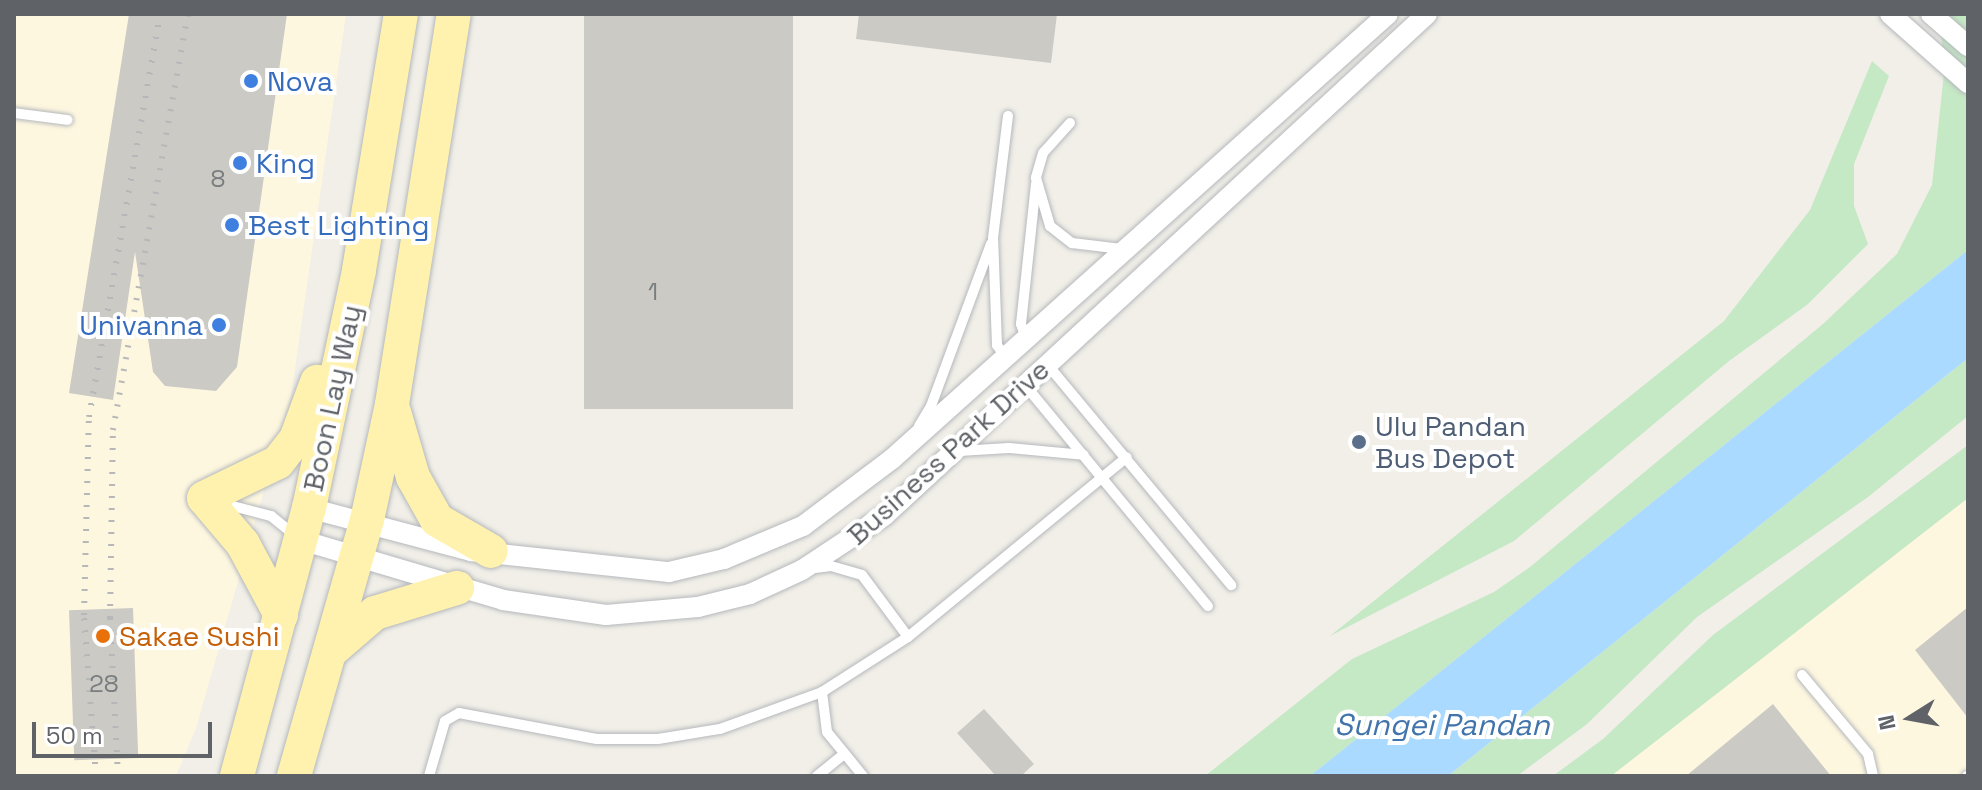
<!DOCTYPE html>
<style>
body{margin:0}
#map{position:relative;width:1982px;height:790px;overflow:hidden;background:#f1efe8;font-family:"Space Grotesk",sans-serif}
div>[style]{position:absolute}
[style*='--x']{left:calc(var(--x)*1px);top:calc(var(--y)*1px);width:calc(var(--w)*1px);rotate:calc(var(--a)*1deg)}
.commercial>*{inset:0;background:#fef7e0}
.green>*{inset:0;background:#c5e8c5}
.water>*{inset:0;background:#aadaff}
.building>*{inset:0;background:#cccac5;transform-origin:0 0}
.roads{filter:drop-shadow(0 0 2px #b5b8bc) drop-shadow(0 0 2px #b5b8bc)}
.service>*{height:10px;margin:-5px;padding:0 5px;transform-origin:5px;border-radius:5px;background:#fff}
.minor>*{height:20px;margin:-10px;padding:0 10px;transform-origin:10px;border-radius:10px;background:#fff}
.primary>*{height:34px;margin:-17px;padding:0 17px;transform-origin:17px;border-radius:17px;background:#fff2af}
.rail>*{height:6px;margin-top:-3px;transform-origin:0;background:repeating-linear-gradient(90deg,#b6b7b8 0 2px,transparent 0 12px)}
.dots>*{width:22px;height:22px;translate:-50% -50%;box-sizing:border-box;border:4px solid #fff;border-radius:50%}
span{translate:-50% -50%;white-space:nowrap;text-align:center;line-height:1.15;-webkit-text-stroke:8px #fff;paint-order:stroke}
.number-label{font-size:24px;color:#7a7d7f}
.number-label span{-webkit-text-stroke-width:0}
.shop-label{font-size:28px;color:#366cbe}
.left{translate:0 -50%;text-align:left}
.right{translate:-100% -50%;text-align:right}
.street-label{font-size:28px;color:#5f6368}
.service-label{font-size:28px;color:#4e5e75}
.food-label{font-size:28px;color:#c56008}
.water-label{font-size:30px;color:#4174aa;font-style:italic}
.frame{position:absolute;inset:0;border:16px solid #5f6368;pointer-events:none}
.north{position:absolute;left:1870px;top:678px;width:80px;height:80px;-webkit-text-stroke:6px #fff;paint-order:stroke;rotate:259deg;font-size:22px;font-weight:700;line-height:32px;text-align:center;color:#5f6368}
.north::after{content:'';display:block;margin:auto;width:28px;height:36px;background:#5f6368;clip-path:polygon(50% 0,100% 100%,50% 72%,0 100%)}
.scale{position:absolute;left:32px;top:722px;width:180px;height:36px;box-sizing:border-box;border:4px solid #5f6368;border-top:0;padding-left:10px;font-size:24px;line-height:28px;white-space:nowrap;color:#5f6368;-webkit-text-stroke:6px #fff;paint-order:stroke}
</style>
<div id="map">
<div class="commercial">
<i style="clip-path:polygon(14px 14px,346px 14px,291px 396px,196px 728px,176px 776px,14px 776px)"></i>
<i style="clip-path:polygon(1968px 498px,1968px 776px,1611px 776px)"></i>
</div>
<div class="green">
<i style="clip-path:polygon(1940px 14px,1968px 14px,1968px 250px,1310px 776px,1205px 776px,1352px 659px,1494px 592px,1530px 567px,1823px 324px,1897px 254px,1932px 185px,1944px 73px)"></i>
<i style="clip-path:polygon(1872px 61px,1889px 76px,1854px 164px,1854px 206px,1868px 244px,1808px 304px,1729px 361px,1514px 541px,1330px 636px,1724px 321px,1810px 210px)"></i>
<i style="clip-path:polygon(1968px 358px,1968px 416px,1868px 497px,1697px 617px,1587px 724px,1517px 776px,1448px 776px)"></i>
<i style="clip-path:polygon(1968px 445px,1968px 498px,1611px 776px,1553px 776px,1603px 739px,1713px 635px)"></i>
</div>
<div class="water">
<i style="clip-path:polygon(1968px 250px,1968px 358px,1448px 776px,1310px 776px)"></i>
</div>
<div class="building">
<i style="clip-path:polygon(129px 14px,287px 14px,237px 367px,216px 391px,165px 386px,153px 372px,135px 252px,113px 400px,69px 393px)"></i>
<i style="left:584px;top:14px;width:209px;height:395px"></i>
<i style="clip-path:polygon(859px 14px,1057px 14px,1051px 63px,856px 39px)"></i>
<i style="clip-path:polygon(1968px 607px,1968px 718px,1915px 650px)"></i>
<i style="left:133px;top:608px;width:150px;height:64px;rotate:88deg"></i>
<i style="clip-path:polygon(1773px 704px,1831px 776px,1686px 776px)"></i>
<i style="clip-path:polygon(984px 709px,1034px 764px,1021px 776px,996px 776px,957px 733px)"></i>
</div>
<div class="roads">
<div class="service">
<i style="--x:14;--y:113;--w:54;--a:7.4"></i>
<i style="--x:1070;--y:123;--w:40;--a:132"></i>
<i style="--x:1043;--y:153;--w:26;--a:106"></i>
<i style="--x:1036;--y:178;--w:50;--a:73.7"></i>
<i style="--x:1050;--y:226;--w:28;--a:38"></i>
<i style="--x:1072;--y:243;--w:50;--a:6.8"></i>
<i style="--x:1026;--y:338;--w:15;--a:-110"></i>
<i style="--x:1021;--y:324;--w:141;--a:-83.9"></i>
<i style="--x:1006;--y:358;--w:16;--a:-125"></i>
<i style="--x:997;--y:345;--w:107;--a:-92.1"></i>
<i style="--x:993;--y:238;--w:123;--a:-83"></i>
<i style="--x:1047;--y:364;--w:288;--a:50.2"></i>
<i style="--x:1025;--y:385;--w:287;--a:50.4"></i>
<i style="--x:919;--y:426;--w:23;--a:-59"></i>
<i style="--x:931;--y:406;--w:173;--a:-69.7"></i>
<i style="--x:959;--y:451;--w:50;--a:-3.4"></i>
<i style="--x:1009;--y:448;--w:75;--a:5.3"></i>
<i style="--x:221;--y:503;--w:52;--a:14.6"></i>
<i style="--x:271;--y:516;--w:32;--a:39"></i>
<i style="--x:815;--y:568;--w:16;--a:-7"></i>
<i style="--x:831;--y:566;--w:32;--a:16"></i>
<i style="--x:862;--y:575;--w:77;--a:53.4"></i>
<i style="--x:1802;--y:675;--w:103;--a:50.1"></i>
<i style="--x:1868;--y:754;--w:23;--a:77"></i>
<i style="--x:822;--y:692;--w:40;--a:82.9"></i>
<i style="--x:827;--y:732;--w:57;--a:50.7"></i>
<i style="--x:429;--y:776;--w:57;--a:-73.8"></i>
<i style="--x:445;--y:721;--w:16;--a:-30"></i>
<i style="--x:459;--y:713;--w:140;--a:10.7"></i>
<i style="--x:597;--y:739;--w:61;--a:0"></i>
<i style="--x:658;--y:739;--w:63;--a:-9.2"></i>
<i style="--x:720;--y:729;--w:109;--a:-19.9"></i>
<i style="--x:822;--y:692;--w:102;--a:-32.6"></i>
<i style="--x:908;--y:637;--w:283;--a:-39.4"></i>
<i style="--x:817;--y:776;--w:35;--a:-39"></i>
<i style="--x:1967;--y:776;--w:1;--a:0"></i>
</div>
<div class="minor">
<i style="--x:1890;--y:14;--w:104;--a:41.5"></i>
<i style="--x:1931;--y:14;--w:49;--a:40.9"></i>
<i style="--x:309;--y:508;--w:168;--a:14.9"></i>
<i style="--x:471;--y:551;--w:199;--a:6.1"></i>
<i style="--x:669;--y:572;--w:57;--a:-13.3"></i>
<i style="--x:724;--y:559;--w:86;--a:-22.7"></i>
<i style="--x:803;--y:526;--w:111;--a:-37"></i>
<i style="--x:892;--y:459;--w:666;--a:-41.9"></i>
<i style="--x:301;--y:540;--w:211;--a:16.5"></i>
<i style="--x:503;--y:600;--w:104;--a:8.3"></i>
<i style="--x:606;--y:615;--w:92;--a:-5"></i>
<i style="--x:698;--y:607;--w:54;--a:-14"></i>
<i style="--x:750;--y:594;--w:57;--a:-24.8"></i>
<i style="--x:802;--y:570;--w:100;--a:-33.5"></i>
<i style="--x:885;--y:515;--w:738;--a:-42.75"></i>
</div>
<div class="primary">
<i style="--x:394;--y:412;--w:68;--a:73.7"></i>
<i style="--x:413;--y:477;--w:49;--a:60.8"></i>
<i style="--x:437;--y:520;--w:62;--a:29.9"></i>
<i style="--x:281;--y:615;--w:81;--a:-118.2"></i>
<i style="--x:243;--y:544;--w:60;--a:-130.3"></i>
<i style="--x:204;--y:498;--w:82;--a:-25.9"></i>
<i style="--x:278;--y:462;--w:29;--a:-52"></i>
<i style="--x:296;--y:439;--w:61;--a:-69.8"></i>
<i style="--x:333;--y:649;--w:55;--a:-40.6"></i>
<i style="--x:375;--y:613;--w:86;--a:-17"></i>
<i style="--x:237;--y:776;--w:278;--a:-75"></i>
<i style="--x:309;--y:508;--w:243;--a:-78.1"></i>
<i style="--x:359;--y:270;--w:259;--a:-80.7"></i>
<i style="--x:294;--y:776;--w:266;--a:-74.1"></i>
<i style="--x:367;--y:520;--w:119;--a:-77.8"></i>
<i style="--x:392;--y:404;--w:395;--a:-81"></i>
</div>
</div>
<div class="rail">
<i style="--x:96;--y:776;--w:161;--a:-94.3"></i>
<i style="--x:84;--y:615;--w:198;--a:-88.6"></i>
<i style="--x:89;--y:417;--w:409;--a:-80"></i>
<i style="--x:118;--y:776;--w:158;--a:-92.9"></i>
<i style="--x:110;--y:618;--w:188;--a:-89.1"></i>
<i style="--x:113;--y:430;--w:423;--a:-79.8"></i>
</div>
<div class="dots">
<i style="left:251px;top:81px;background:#3f7fe0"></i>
<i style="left:240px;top:163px;background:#3f7fe0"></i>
<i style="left:232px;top:225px;background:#3f7fe0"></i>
<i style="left:219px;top:325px;background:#3f7fe0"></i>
<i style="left:1359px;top:442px;background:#5c6f8a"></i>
<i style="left:103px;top:636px;background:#e8710a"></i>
</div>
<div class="number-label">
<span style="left:218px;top:179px">8</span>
<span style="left:653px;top:292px">1</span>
<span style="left:104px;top:684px">28</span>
</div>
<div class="shop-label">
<span class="left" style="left:267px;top:81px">Nova</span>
<span class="left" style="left:256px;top:163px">King</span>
<span class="left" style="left:248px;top:225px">Best Lighting</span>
<span class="right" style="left:203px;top:325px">Univanna</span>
</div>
<div class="street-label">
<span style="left:332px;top:398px;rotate:-78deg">Boon Lay Way</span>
<span style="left:948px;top:452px;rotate:-42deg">Business Park Drive</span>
</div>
<div class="service-label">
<span class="left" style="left:1375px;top:442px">Ulu Pandan<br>Bus Depot</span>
</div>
<div class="food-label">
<span class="left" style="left:119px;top:636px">Sakae Sushi</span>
</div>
<div class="water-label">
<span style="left:1442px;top:725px">Sungei Pandan</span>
</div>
<div class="frame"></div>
<div class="north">N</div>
<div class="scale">50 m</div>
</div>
